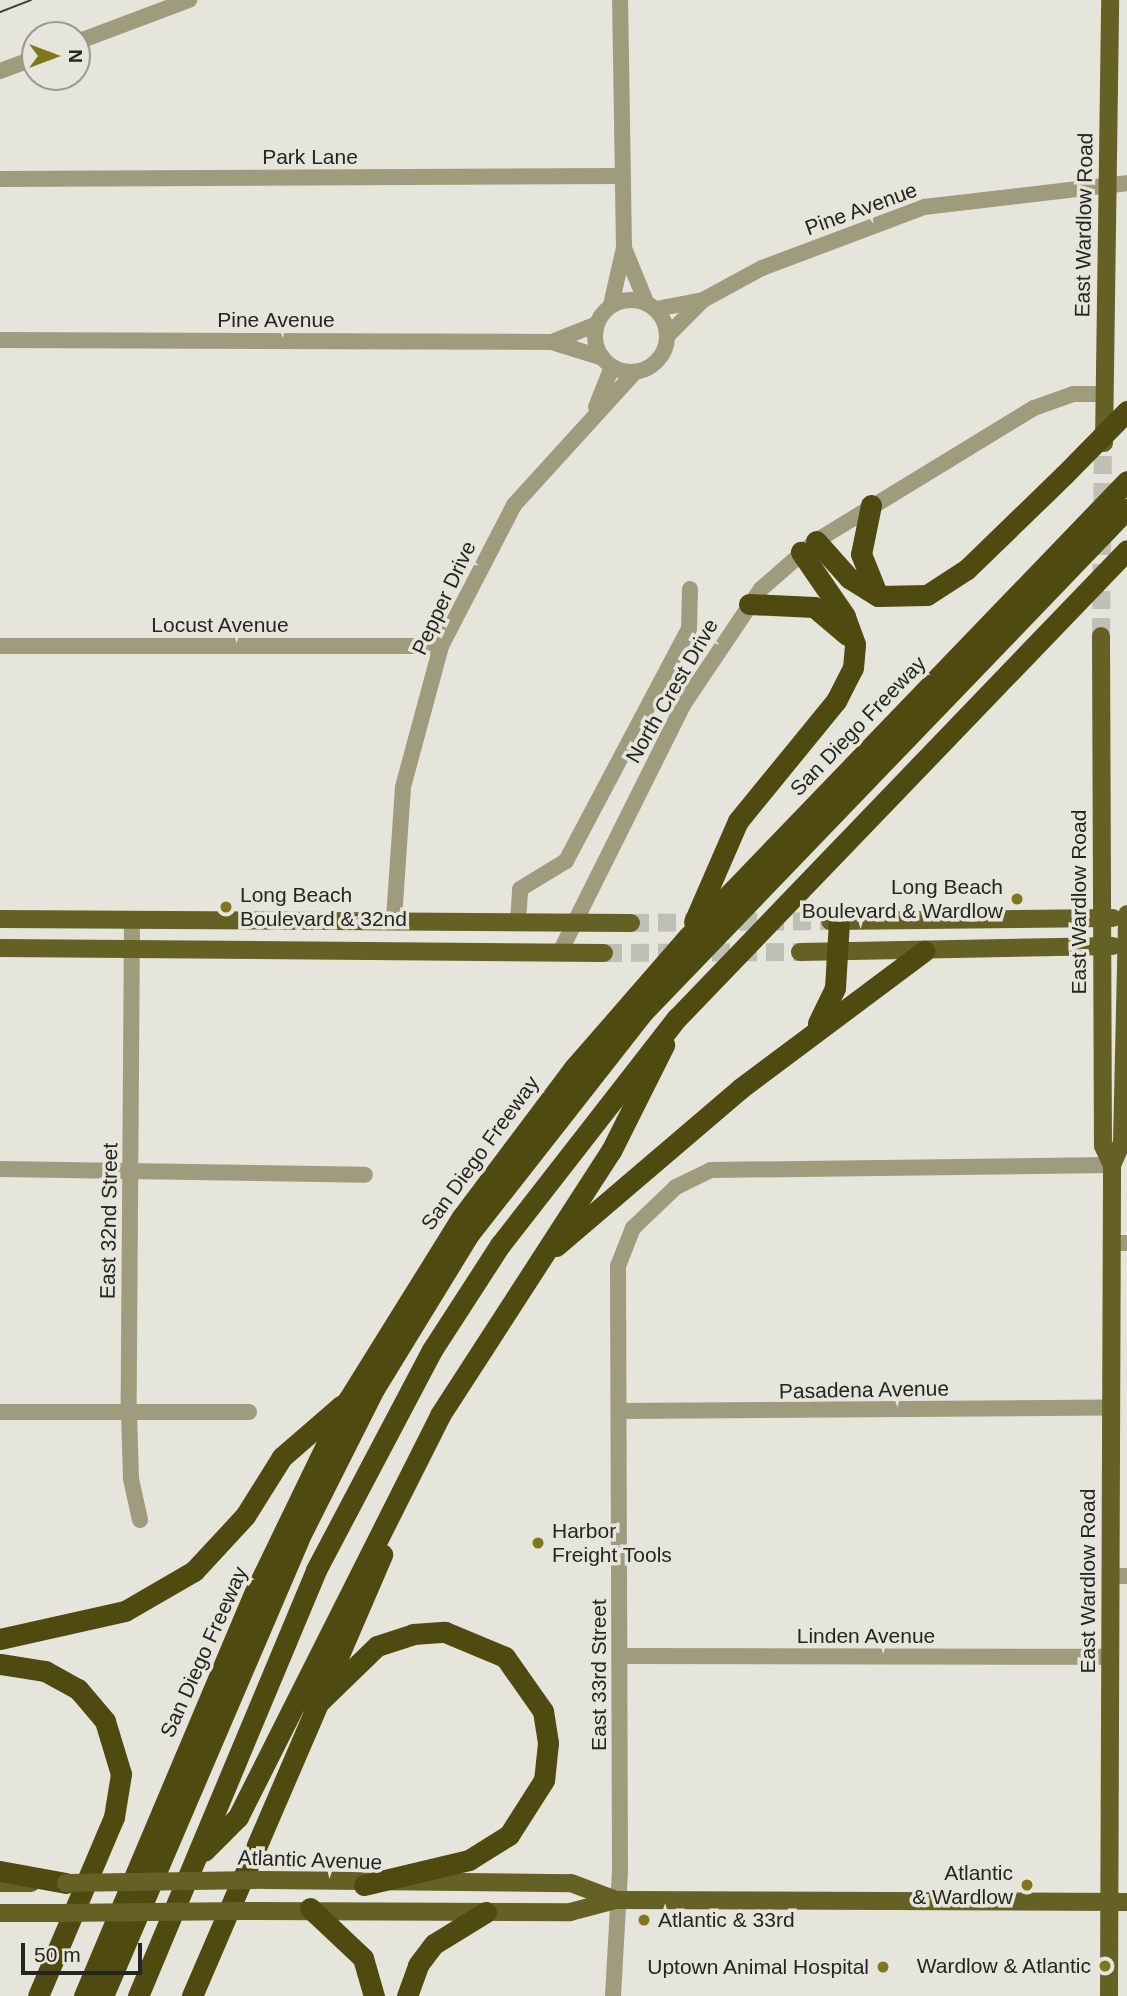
<!DOCTYPE html>
<style>
body{margin:0}
#map{position:relative;width:1127px;height:1996px;overflow:hidden;background:#e5e5db;font-family:Arial,sans-serif}
div>[style]{position:absolute}
[style*='--x']{left:calc(var(--x)*1px);top:calc(var(--y)*1px);width:calc(var(--w)*1px);rotate:calc(var(--a)*1deg)}
.major-tunnel>*{height:18px;margin-top:-9px;transform-origin:0;background:repeating-linear-gradient(90deg,#bfbfb6 0 18px,transparent 0 27px)}
.minor>*{height:16px;margin:-8px;padding:0 8px;transform-origin:8px;border-radius:8px;background:#9e9c7d}
.minor>.ring{margin:-8px;padding:0;box-sizing:content-box;background:none;border:16px solid #9e9c7d;border-radius:50%}
.major>*{height:18px;margin:-9px;padding:0 9px;transform-origin:9px;border-radius:9px;background:#656023}
.highway>*{height:21px;margin:-10.5px;padding:0 10.5px;transform-origin:10.5px;border-radius:10.5px;background:#4f4a0f}
.tram>*{height:2px;margin:-1px;padding:0 1px;transform-origin:1px;border-radius:1px;background:#3e3e39}
.major-bridge>*{height:18px;margin:-9px;padding:0 9px;transform-origin:9px;border-radius:9px;background:#656023}
.highway-bridge>*{height:21px;margin:-10.5px;padding:0 10.5px;transform-origin:10.5px;border-radius:10.5px;background:#4f4a0f}
.dots>*{width:19px;height:19px;translate:-50% -50%;box-sizing:border-box;border:4px solid #e5e5db;border-radius:50%}
span{translate:-50% -50%;white-space:nowrap;text-align:center;line-height:1.15;-webkit-text-stroke:7px #e5e5db;paint-order:stroke}
.street-label{font-size:21px;color:#252521}
.poi-label{font-size:21px;color:#252521}
.right{translate:-100% -50%;text-align:right}
.left{translate:0 -50%;text-align:left}
.north{position:absolute;left:21px;top:21px;width:70px;height:70px;box-sizing:border-box;background:#e5e5db;border:2px solid #989891;border-radius:50%;rotate:90deg;font-size:19px;font-weight:700;line-height:28px;text-align:center;color:#252521}
.north::after{content:'';display:block;margin:auto;width:24px;height:32px;background:#7e771b;clip-path:polygon(50% 0,100% 100%,50% 72%,0 100%)}
.scale{position:absolute;left:21px;top:1943px;width:121px;height:32px;box-sizing:border-box;border:4px solid #252521;border-top:0;padding-left:9px;font-size:21px;line-height:24px;white-space:nowrap;color:#252521;-webkit-text-stroke:5px #e5e5db;paint-order:stroke}
</style>
<div id="map">
<div class="major-tunnel">
<i style="--x:1101;--y:636;--w:186;--a:-89.4"></i>
<i style="--x:631;--y:923;--w:199;--a:-0.6"></i>
<i style="--x:604;--y:953;--w:196;--a:-0.3"></i>
</div>
<div class="minor">
<i style="--x:77;--y:42;--w:120;--a:-20.6"></i>
<i style="--x:0;--y:71;--w:37;--a:-20"></i>
<i style="--x:0;--y:179;--w:621;--a:-0.28"></i>
<i style="--x:624;--y:248;--w:58;--a:67.8"></i>
<i class="ring" style="left:595px;top:300px;width:56px;height:56px"></i>
<i style="--x:611;--y:305;--w:58;--a:-77.2"></i>
<i style="--x:624;--y:248;--w:248;--a:-90.9"></i>
<i style="--x:656;--y:309;--w:48;--a:-10.8"></i>
<i style="--x:703;--y:300;--w:67;--a:-28.5"></i>
<i style="--x:762;--y:268;--w:173;--a:-20.6"></i>
<i style="--x:924;--y:207;--w:204;--a:-6.7"></i>
<i style="--x:667;--y:336;--w:51;--a:-45"></i>
<i style="--x:0;--y:340;--w:552;--a:0.21"></i>
<i style="--x:552;--y:342;--w:53;--a:17.4"></i>
<i style="--x:552;--y:342;--w:48;--a:-21.8"></i>
<i style="--x:596;--y:407;--w:43;--a:-68.2"></i>
<i style="--x:0;--y:646;--w:441;--a:0"></i>
<i style="--x:394;--y:919;--w:132;--a:-86.1"></i>
<i style="--x:403;--y:787;--w:146;--a:-74.9"></i>
<i style="--x:441;--y:646;--w:159;--a:-62.6"></i>
<i style="--x:514;--y:505;--w:180;--a:-47.7"></i>
<i style="--x:132;--y:921;--w:491;--a:90.4"></i>
<i style="--x:129;--y:1412;--w:67;--a:88.3"></i>
<i style="--x:131;--y:1479;--w:42;--a:77.6"></i>
<i style="--x:518;--y:921;--w:32;--a:-86"></i>
<i style="--x:520;--y:889;--w:54;--a:-31.3"></i>
<i style="--x:566;--y:861;--w:263;--a:-62.1"></i>
<i style="--x:689;--y:629;--w:40;--a:-88.6"></i>
<i style="--x:560;--y:952;--w:276;--a:-63.5"></i>
<i style="--x:683;--y:705;--w:140;--a:-56.1"></i>
<i style="--x:761;--y:589;--w:73;--a:-41.1"></i>
<i style="--x:816;--y:541;--w:255;--a:-31.4"></i>
<i style="--x:1034;--y:408;--w:41;--a:-19.7"></i>
<i style="--x:1073;--y:394;--w:31;--a:0"></i>
<i style="--x:0;--y:1169;--w:365;--a:0.9"></i>
<i style="--x:1111;--y:1243;--w:16;--a:0"></i>
<i style="--x:619;--y:1411;--w:491;--a:-0.4"></i>
<i style="--x:0;--y:1412;--w:249;--a:0"></i>
<i style="--x:1111;--y:1576;--w:16;--a:0"></i>
<i style="--x:621;--y:1656;--w:490;--a:0.1"></i>
<i style="--x:613;--y:1996;--w:124;--a:-86.8"></i>
<i style="--x:620;--y:1872;--w:606;--a:-90.19"></i>
<i style="--x:618;--y:1266;--w:41;--a:-68.5"></i>
<i style="--x:633;--y:1228;--w:59;--a:-43.6"></i>
<i style="--x:676;--y:1187;--w:39;--a:-26"></i>
<i style="--x:711;--y:1170;--w:401;--a:-0.7"></i>
</div>
<div class="major">
<i style="--x:1104;--y:443;--w:443;--a:-89.2"></i>
<i style="--x:1101;--y:636;--w:510;--a:89.78"></i>
<i style="--x:1103;--y:1146;--w:21;--a:65"></i>
<i style="--x:0;--y:919;--w:631;--a:0.36"></i>
<i style="--x:830;--y:921;--w:283;--a:-0.6"></i>
<i style="--x:0;--y:948;--w:604;--a:0.47"></i>
<i style="--x:800;--y:952;--w:313;--a:-1.1"></i>
<i style="--x:265;--y:1880;--w:306;--a:0.6"></i>
<i style="--x:571;--y:1883;--w:48;--a:20.7"></i>
<i style="--x:0;--y:1883;--w:31;--a:0"></i>
<i style="--x:245;--y:1911;--w:325;--a:0.2"></i>
<i style="--x:570;--y:1912;--w:48;--a:-14.6"></i>
<i style="--x:616;--y:1900;--w:511;--a:0.22"></i>
<i style="--x:0;--y:1913;--w:57;--a:0"></i>
<i style="--x:1109;--y:1996;--w:831;--a:-89.79"></i>
<i style="--x:1112;--y:1165;--w:24;--a:-66"></i>
<i style="--x:1122;--y:1143;--w:229;--a:-88.7"></i>
</div>
<div class="highway">
<i style="--x:871;--y:505;--w:50;--a:101.5"></i>
<i style="--x:861;--y:554;--w:45;--a:68"></i>
<i style="--x:816;--y:541;--w:50;--a:48.3"></i>
<i style="--x:849;--y:578;--w:34;--a:32"></i>
<i style="--x:878;--y:596;--w:49;--a:-1.2"></i>
<i style="--x:927;--y:595;--w:48;--a:-33"></i>
<i style="--x:967;--y:569;--w:135;--a:-44.1"></i>
<i style="--x:749;--y:604;--w:65;--a:2.6"></i>
<i style="--x:814;--y:607;--w:43;--a:40.3"></i>
<i style="--x:694;--y:922;--w:110;--a:-66.5"></i>
<i style="--x:738;--y:821;--w:155;--a:-50.8"></i>
<i style="--x:836;--y:701;--w:37;--a:-63"></i>
<i style="--x:853;--y:668;--w:24;--a:-85"></i>
<i style="--x:855;--y:644;--w:30;--a:-110"></i>
<i style="--x:845;--y:616;--w:78;--a:-124.5"></i>
<i style="--x:818;--y:1023;--w:39;--a:-64"></i>
<i style="--x:835;--y:988;--w:67;--a:-86.6"></i>
<i style="--x:556;--y:1246;--w:243;--a:-40.5"></i>
<i style="--x:741;--y:1088;--w:229;--a:-36.8"></i>
<i style="--x:0;--y:1639;--w:128;--a:-12.6"></i>
<i style="--x:125;--y:1611;--w:80;--a:-30.1"></i>
<i style="--x:194;--y:1571;--w:75;--a:-47.2"></i>
<i style="--x:245;--y:1516;--w:70;--a:-57.9"></i>
<i style="--x:282;--y:1457;--w:79;--a:-40.9"></i>
<i style="--x:0;--y:1664;--w:46;--a:8.8"></i>
<i style="--x:45;--y:1671;--w:38;--a:29"></i>
<i style="--x:78;--y:1689;--w:42;--a:49.8"></i>
<i style="--x:105;--y:1721;--w:55;--a:73.2"></i>
<i style="--x:121;--y:1774;--w:44;--a:99.2"></i>
<i style="--x:114;--y:1817;--w:194;--a:113"></i>
<i style="--x:313;--y:1708;--w:89;--a:-44.1"></i>
<i style="--x:377;--y:1646;--w:38;--a:-18"></i>
<i style="--x:413;--y:1634;--w:32;--a:-4"></i>
<i style="--x:445;--y:1632;--w:65;--a:22.6"></i>
<i style="--x:505;--y:1657;--w:66;--a:54.9"></i>
<i style="--x:543;--y:1711;--w:32;--a:81"></i>
<i style="--x:548;--y:1743;--w:37;--a:96"></i>
<i style="--x:544;--y:1780;--w:65;--a:122.5"></i>
<i style="--x:509;--y:1835;--w:47;--a:148"></i>
<i style="--x:469;--y:1860;--w:108;--a:166.6"></i>
<i style="--x:204;--y:1851;--w:48;--a:-45"></i>
<i style="--x:238;--y:1817;--w:450;--a:-63.3"></i>
<i style="--x:440;--y:1415;--w:315;--a:-57.1"></i>
<i style="--x:611;--y:1151;--w:119;--a:-63.4"></i>
<i style="--x:0;--y:1871;--w:67;--a:10.3"></i>
<i style="--x:310;--y:1908;--w:73;--a:43.3"></i>
<i style="--x:363;--y:1958;--w:40;--a:74"></i>
<i style="--x:84;--y:1996;--w:439;--a:-67.1"></i>
<i style="--x:255;--y:1592;--w:213;--a:-64.2"></i>
<i style="--x:348;--y:1400;--w:216;--a:-58.1"></i>
<i style="--x:462;--y:1217;--w:186;--a:-53.1"></i>
<i style="--x:574;--y:1068;--w:174;--a:-49"></i>
<i style="--x:688;--y:937;--w:633;--a:-46.09"></i>
<i style="--x:103;--y:1996;--w:496;--a:-66.8"></i>
<i style="--x:298;--y:1540;--w:169;--a:-63.3"></i>
<i style="--x:374;--y:1389;--w:182;--a:-58.5"></i>
<i style="--x:469;--y:1234;--w:283;--a:-51.9"></i>
<i style="--x:644;--y:1011;--w:697;--a:-46.11"></i>
<i style="--x:138;--y:1996;--w:462;--a:-67.3"></i>
<i style="--x:316;--y:1570;--w:249;--a:-62.2"></i>
<i style="--x:432;--y:1350;--w:125;--a:-57.1"></i>
<i style="--x:500;--y:1245;--w:288;--a:-52.1"></i>
<i style="--x:677;--y:1018;--w:649;--a:-46.12"></i>
<i style="--x:192;--y:1996;--w:481;--a:-66.7"></i>
<i style="--x:407;--y:1996;--w:33;--a:-70"></i>
<i style="--x:418;--y:1965;--w:26;--a:-53"></i>
<i style="--x:434;--y:1944;--w:61;--a:-31.6"></i>
</div>
<div class="tram">
<i style="--x:0;--y:12;--w:33;--a:-21"></i>
</div>
<div class="major-bridge">
<i style="--x:66;--y:1883;--w:199;--a:-0.9"></i>
<i style="--x:57;--y:1913;--w:188;--a:-0.6"></i>
</div>
<div class="highway-bridge">
<i style="--x:1064;--y:475;--w:90;--a:-45.5"></i>
</div>
<div class="dots">
<i style="left:1017px;top:899px;background:#7e771b"></i>
<i style="left:226px;top:907px;background:#7e771b"></i>
<i style="left:538px;top:1543px;background:#7e771b"></i>
<i style="left:1027px;top:1885px;background:#7e771b"></i>
<i style="left:644px;top:1920px;background:#7e771b"></i>
<i style="left:1105px;top:1966px;background:#7e771b"></i>
<i style="left:883px;top:1967px;background:#7e771b"></i>
</div>
<div class="street-label">
<span style="left:310px;top:157px">Park Lane</span>
<span style="left:861px;top:209px;rotate:-20deg">Pine Avenue</span>
<span style="left:1084px;top:225px;rotate:-89deg">East Wardlow Road</span>
<span style="left:276px;top:320px">Pine Avenue</span>
<span style="left:444px;top:598px;rotate:-65deg">Pepper Drive</span>
<span style="left:220px;top:625px">Locust Avenue</span>
<span style="left:672px;top:691px;rotate:-60deg">North Crest Drive</span>
<span style="left:858px;top:726px;rotate:-46deg">San Diego Freeway</span>
<span style="left:1079px;top:902px;rotate:-90deg">East Wardlow Road</span>
<span style="left:480px;top:1153px;rotate:-54deg">San Diego Freeway</span>
<span style="left:109px;top:1221px;rotate:-89deg">East 32nd Street</span>
<span style="left:864px;top:1390px;rotate:-1deg">Pasadena Avenue</span>
<span style="left:1088px;top:1581px;rotate:-90deg">East Wardlow Road</span>
<span style="left:866px;top:1636px">Linden Avenue</span>
<span style="left:204px;top:1652px;rotate:-66deg">San Diego Freeway</span>
<span style="left:599px;top:1675px;rotate:-90deg">East 33rd Street</span>
<span style="left:310px;top:1860px;rotate:2deg">Atlantic Avenue</span>
</div>
<div class="poi-label">
<span class="right" style="left:1003px;top:899px">Long Beach<br>Boulevard &amp; Wardlow</span>
<span class="left" style="left:240px;top:907px">Long Beach<br>Boulevard &amp; 32nd</span>
<span class="left" style="left:552px;top:1543px">Harbor<br>Freight Tools</span>
<span class="right" style="left:1013px;top:1885px">Atlantic<br>&amp; Wardlow</span>
<span class="left" style="left:658px;top:1920px">Atlantic &amp; 33rd</span>
<span class="right" style="left:1091px;top:1966px">Wardlow &amp; Atlantic</span>
<span class="right" style="left:869px;top:1967px">Uptown Animal Hospital</span>
</div>
<div class="north">N</div>
<div class="scale">50 m</div>
</div>
